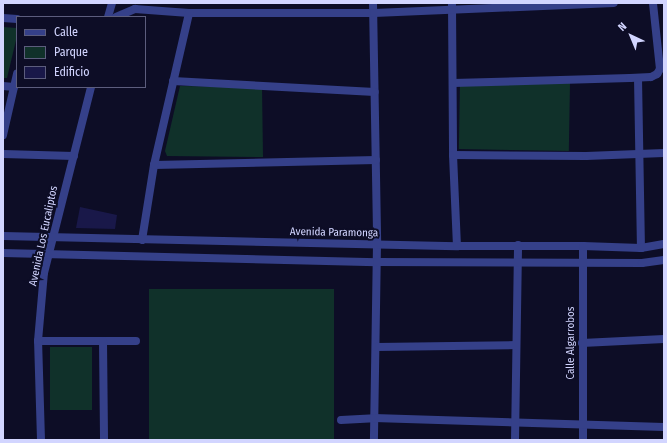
<!DOCTYPE html>
<style>
body{margin:0}
#map{position:relative;width:667px;height:443px;overflow:hidden;background:#0d0d26;font-family:"Fira Sans Condensed",sans-serif}
div>[style]{position:absolute}
[style*='--x']{left:calc(var(--x)*1px);top:calc(var(--y)*1px);width:calc(var(--w)*1px);rotate:calc(var(--a)*1deg)}
.green>*{inset:0;background:#10312a;transform-origin:0 0}
.building>*{inset:0;background:#191849}
.minor>*{height:8px;margin:-4px;padding:0 4px;transform-origin:4px;border-radius:4px;background:#354089}
.tertiary>*{height:8px;margin:-4px;padding:0 4px;transform-origin:4px;border-radius:4px;background:#354089}
span{translate:-50% -50%;white-space:nowrap;text-align:center;line-height:1.15;-webkit-text-stroke:4px #0d0d26;paint-order:stroke}
.street-label{font-size:11px;color:#d2d5ff}
.frame{position:absolute;inset:0;border:4px solid #d2d5ff;pointer-events:none}
.legend{position:absolute;left:16px;top:16px;width:130px;height:72px;box-sizing:border-box;background:#0d0d26;border:1px solid #5c5d7d;margin:0;padding:5px 7px;list-style:none;font-size:12px;color:#d2d5ff}
.legend li{display:flex;align-items:center;gap:8px;height:20px}
.legend b{width:20px;border:1px solid #5c5d7d}
.north{position:absolute;left:611px;top:16px;width:40px;height:40px;-webkit-text-stroke:3px #0d0d26;paint-order:stroke;rotate:316deg;font-size:11px;font-weight:700;line-height:16px;text-align:center;color:#d2d5ff}
.north::after{content:'';display:block;margin:auto;width:14px;height:18px;background:#d2d5ff;clip-path:polygon(50% 0,100% 100%,50% 72%,0 100%)}
</style>
<div id="map">
<div class="green">
<i style="clip-path:polygon(3px 27px,17px 28px,17px 36px,7px 78px,3px 78px)"></i>
<i style="left:570px;top:83px;width:68px;height:110px;rotate:91deg"></i>
<i style="clip-path:polygon(180px 86px,262px 87px,263px 157px,167px 156px,165px 151px)"></i>
<i style="left:149px;top:289px;width:185px;height:151px"></i>
<i style="left:92px;top:347px;width:63px;height:42px;rotate:90deg"></i>
</div>
<div class="building">
<i style="clip-path:polygon(80px 207px,117px 215px,115px 229px,76px 228px)"></i>
</div>
<div class="minor">
<i style="--x:373;--y:3;--w:241;--a:89"></i>
<i style="--x:377;--y:244;--w:196;--a:90.9"></i>
<i style="--x:452;--y:4;--w:151;--a:89.6"></i>
<i style="--x:453;--y:155;--w:91;--a:87.5"></i>
<i style="--x:108;--y:17;--w:15;--a:-74"></i>
<i style="--x:116;--y:17;--w:21;--a:-23"></i>
<i style="--x:135;--y:9;--w:54;--a:4.2"></i>
<i style="--x:189;--y:13;--w:185;--a:0"></i>
<i style="--x:374;--y:13;--w:240;--a:-2.4"></i>
<i style="--x:3;--y:18;--w:14;--a:4"></i>
<i style="--x:638;--y:78;--w:170;--a:89"></i>
<i style="--x:173;--y:81;--w:202;--a:3.1"></i>
<i style="--x:453;--y:83;--w:177;--a:-1.6"></i>
<i style="--x:630;--y:78;--w:21;--a:-3"></i>
<i style="--x:651;--y:77;--w:7;--a:-27"></i>
<i style="--x:657;--y:74;--w:6;--a:-59"></i>
<i style="--x:660;--y:69;--w:66;--a:-96.1"></i>
<i style="--x:3;--y:86;--w:11;--a:5"></i>
<i style="--x:3;--y:135;--w:63;--a:-77.1"></i>
<i style="--x:3;--y:154;--w:71;--a:1.6"></i>
<i style="--x:453;--y:155;--w:133;--a:0.4"></i>
<i style="--x:586;--y:156;--w:78;--a:-2.2"></i>
<i style="--x:154;--y:165;--w:222;--a:-1.3"></i>
<i style="--x:142;--y:240;--w:76;--a:-80.9"></i>
<i style="--x:154;--y:165;--w:156;--a:-77"></i>
<i style="--x:583;--y:246;--w:194;--a:90"></i>
<i style="--x:38;--y:341;--w:98;--a:0"></i>
<i style="--x:103;--y:341;--w:99;--a:89.4"></i>
<i style="--x:582;--y:343;--w:82;--a:-2.8"></i>
<i style="--x:376;--y:347;--w:140;--a:-0.8"></i>
<i style="--x:341;--y:420;--w:33;--a:-3"></i>
<i style="--x:374;--y:418;--w:290;--a:1.8"></i>
<i style="--x:41;--y:440;--w:99;--a:-91.7"></i>
<i style="--x:38;--y:341;--w:68;--a:-85"></i>
<i style="--x:44;--y:273;--w:192;--a:-75.8"></i>
<i style="--x:515;--y:440;--w:195;--a:-89.1"></i>
</div>
<div class="tertiary">
<i style="--x:3;--y:236;--w:454;--a:1.3"></i>
<i style="--x:457;--y:246;--w:126;--a:0"></i>
<i style="--x:583;--y:246;--w:58;--a:2"></i>
<i style="--x:641;--y:248;--w:23;--a:-10"></i>
<i style="--x:3;--y:253;--w:374;--a:1.4"></i>
<i style="--x:377;--y:262;--w:265;--a:0.2"></i>
<i style="--x:642;--y:263;--w:22;--a:-8"></i>
</div>
<div class="street-label">
<span style="left:334px;top:233px;rotate:1deg">Avenida Paramonga</span>
<span style="left:44px;top:236px;rotate:-78deg">Avenida Los Eucaliptos</span>
<span style="left:571px;top:343px;rotate:-90deg">Calle Algarrobos</span>
</div>
<div class="frame"></div>
<ul class="legend">
<li><b style="height:5px;background:#354089"></b>Calle</li>
<li><b style="height:11px;background:#10312a"></b>Parque</li>
<li><b style="height:11px;background:#191849"></b>Edificio</li>
</ul>
<div class="north">N</div>
</div>
